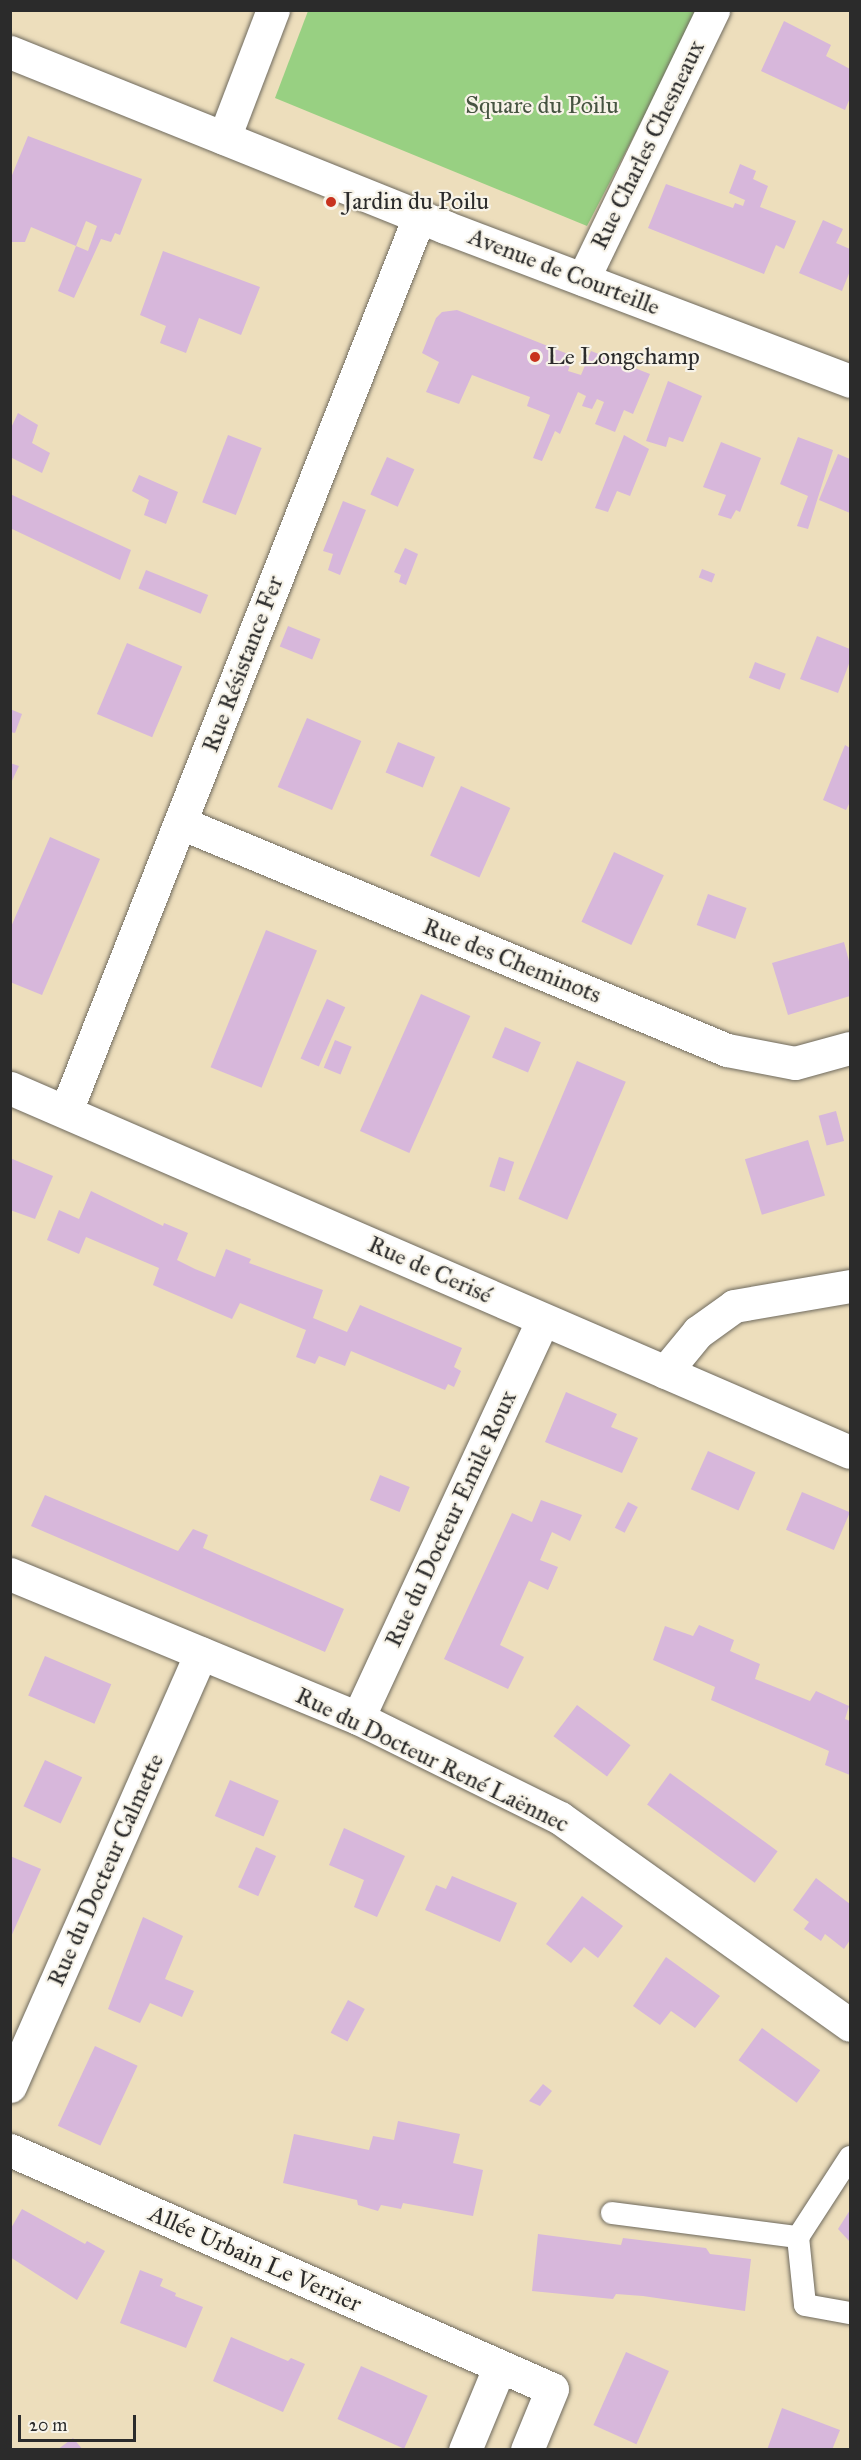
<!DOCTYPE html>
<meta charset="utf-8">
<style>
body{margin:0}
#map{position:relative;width:861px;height:2460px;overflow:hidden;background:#eddebc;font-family:"IM FELL Great Primer",serif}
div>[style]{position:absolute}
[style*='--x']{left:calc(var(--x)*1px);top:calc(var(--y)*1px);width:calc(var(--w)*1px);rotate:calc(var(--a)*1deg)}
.green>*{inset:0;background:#98d082}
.building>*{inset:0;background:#d7b7db;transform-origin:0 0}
.roads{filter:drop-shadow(0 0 2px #6f6a5e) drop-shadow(0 0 2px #6f6a5e)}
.service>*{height:22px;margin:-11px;padding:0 11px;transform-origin:11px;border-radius:11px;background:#fff}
.minor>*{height:33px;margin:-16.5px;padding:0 16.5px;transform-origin:16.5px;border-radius:16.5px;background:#fff}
.tertiary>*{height:33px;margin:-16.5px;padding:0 16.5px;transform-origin:16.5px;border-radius:16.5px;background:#fff}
.dots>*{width:16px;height:16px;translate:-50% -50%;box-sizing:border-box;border:3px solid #f7f3e8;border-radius:50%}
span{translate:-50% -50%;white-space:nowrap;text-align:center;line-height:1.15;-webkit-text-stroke:4.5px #f7f3e8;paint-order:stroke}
.park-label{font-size:24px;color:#465441}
.street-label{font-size:24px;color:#2b2b2b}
.poi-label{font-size:24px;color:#2b2b2b}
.left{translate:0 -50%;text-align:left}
.frame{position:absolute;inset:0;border:12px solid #2b2b2b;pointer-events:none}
.scale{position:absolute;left:18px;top:2415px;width:118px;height:27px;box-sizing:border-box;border:3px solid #2b2b2b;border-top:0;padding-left:8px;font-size:18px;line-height:21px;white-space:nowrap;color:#2b2b2b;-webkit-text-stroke:4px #f7f3e8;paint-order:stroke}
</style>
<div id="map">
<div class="green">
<i style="clip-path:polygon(308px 11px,699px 11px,587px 226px,275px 98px)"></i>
</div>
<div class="building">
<i style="clip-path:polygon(784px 21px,831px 45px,826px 56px,850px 69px,850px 98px,845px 110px,761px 71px)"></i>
<i style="clip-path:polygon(28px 136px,142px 179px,120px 235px,115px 233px,111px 242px,101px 239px,74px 298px,58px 291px,76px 246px,88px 251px,97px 226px,86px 221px,76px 246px,31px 227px,25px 242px,10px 242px,10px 180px)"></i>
<i style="clip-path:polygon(740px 164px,756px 171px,753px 179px,768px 186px,760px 207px,796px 221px,784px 249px,776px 245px,764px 274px,648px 228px,666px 184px,733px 208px,735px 203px,743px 206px,745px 200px,729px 193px)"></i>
<i style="clip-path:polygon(823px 220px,843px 229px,836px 243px,850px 249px,850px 271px,842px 291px,799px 273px)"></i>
<i style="clip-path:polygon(163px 251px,260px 287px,241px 335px,199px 318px,186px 353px,160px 343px,166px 326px,140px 315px)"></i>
<i style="clip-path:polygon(457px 310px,573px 356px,568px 371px,581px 375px,591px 351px,650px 374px,633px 414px,624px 410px,615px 432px,595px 424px,604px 402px,597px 399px,592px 409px,582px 406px,586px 396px,578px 392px,560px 434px,555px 431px,542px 461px,533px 458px,550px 415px,527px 406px,530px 397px,472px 375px,459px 404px,426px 392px,439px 362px,422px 353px,436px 318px,442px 312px)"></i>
<i style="clip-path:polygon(668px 381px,702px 396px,683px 442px,669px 437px,666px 447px,646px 441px)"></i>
<i style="clip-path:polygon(18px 413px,38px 425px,32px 443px,50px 453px,42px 473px,10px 457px,10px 430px)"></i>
<i style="left:228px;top:435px;width:36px;height:72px;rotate:21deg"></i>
<i style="clip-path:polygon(624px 435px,649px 449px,630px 496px,617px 491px,608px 512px,595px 508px)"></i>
<i style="clip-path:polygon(798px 437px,833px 450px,808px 529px,797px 526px,808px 496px,780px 484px)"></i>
<i style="clip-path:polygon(721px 442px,761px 458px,740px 512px,736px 510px,731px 519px,718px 515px,726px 495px,703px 487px)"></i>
<i style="clip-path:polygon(838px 454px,850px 459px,850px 513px,819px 500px)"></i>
<i style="left:387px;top:457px;width:30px;height:41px;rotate:24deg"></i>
<i style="clip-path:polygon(139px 475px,178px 492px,166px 524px,144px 515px,149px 500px,132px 491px)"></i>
<i style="clip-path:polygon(10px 494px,131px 550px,120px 580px,10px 528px)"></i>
<i style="clip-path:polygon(343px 501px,366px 510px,340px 575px,328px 570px,333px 554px,323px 551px)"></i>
<i style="clip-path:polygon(405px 548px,418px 554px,406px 585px,399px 582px,401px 575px,394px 572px)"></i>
<i style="left:702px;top:569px;width:14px;height:9px;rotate:21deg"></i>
<i style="left:146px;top:570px;width:67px;height:20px;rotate:22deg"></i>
<i style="left:288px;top:626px;width:35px;height:22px;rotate:22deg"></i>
<i style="clip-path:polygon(817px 636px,850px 649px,850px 661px,838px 693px,800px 679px)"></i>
<i style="left:127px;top:643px;width:60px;height:77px;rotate:23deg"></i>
<i style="left:755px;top:662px;width:33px;height:17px;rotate:21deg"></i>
<i style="clip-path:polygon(10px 709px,22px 714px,15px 733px,10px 732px)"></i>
<i style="left:307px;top:718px;width:59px;height:75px;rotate:23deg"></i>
<i style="left:398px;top:742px;width:40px;height:33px;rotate:22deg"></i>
<i style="clip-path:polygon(845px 745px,850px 748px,850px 802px,846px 810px,823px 800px)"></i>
<i style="clip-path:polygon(10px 763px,19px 766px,10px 785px)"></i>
<i style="left:461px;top:786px;width:54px;height:76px;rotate:24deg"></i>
<i style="clip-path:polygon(50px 837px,100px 859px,42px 995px,10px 982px,10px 929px)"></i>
<i style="left:614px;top:852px;width:55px;height:77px;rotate:25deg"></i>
<i style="left:708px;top:894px;width:41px;height:33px;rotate:20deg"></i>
<i style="left:266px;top:930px;width:55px;height:148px;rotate:22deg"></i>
<i style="clip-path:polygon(844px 942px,850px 965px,850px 996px,788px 1015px,772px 963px)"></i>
<i style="left:421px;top:994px;width:54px;height:150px;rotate:24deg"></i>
<i style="left:327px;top:999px;width:20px;height:65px;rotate:24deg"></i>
<i style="left:505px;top:1027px;width:39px;height:33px;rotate:23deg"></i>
<i style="left:335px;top:1040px;width:18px;height:30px;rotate:22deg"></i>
<i style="left:577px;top:1061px;width:53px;height:150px;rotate:23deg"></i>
<i style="left:836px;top:1111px;width:31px;height:18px;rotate:75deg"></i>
<i style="left:808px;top:1140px;width:58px;height:66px;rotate:73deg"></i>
<i style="left:499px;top:1157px;width:16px;height:31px;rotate:18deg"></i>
<i style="clip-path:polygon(10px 1158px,53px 1176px,35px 1219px,10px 1210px)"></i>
<i style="clip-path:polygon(91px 1191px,163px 1226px,164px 1223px,188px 1233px,177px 1260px,195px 1269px,215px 1277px,226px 1249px,251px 1259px,249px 1263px,323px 1290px,313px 1318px,347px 1332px,360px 1305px,462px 1348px,454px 1367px,461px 1371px,454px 1387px,448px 1384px,445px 1390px,351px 1351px,345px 1366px,319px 1356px,315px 1364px,296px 1357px,306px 1330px,240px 1303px,232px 1319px,213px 1311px,153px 1285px,159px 1268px,86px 1237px,79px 1254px,47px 1240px,59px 1210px,79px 1219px)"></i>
<i style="clip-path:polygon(566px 1392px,617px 1414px,611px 1427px,638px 1438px,622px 1473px,545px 1442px)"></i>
<i style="left:708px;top:1451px;width:52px;height:42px;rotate:24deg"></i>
<i style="left:380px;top:1475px;width:32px;height:27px;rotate:22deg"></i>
<i style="left:802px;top:1492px;width:52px;height:41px;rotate:23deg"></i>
<i style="clip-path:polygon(45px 1495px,178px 1551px,193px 1529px,208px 1535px,203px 1548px,344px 1609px,325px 1652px,31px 1526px)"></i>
<i style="clip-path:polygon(541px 1500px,582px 1515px,570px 1541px,552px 1532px,540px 1560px,558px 1567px,548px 1590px,529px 1581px,500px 1645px,524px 1657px,508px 1689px,444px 1659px,512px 1513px,532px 1522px)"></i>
<i style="left:628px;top:1502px;width:11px;height:29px;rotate:27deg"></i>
<i style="clip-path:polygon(699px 1625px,734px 1640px,730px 1651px,760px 1664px,755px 1679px,810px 1701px,816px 1691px,849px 1706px,845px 1719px,850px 1721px,850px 1775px,825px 1765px,829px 1751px,711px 1700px,715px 1687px,653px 1660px,665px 1626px,693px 1636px)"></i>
<i style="left:45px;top:1656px;width:72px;height:43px;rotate:23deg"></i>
<i style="left:577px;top:1705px;width:67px;height:39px;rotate:37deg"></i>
<i style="left:45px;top:1760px;width:41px;height:51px;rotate:25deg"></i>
<i style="left:670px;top:1773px;width:133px;height:39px;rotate:36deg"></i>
<i style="left:230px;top:1780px;width:53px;height:39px;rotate:23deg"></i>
<i style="clip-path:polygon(344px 1828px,405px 1856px,377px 1917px,354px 1907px,364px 1880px,329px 1865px)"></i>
<i style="left:256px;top:1847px;width:22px;height:44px;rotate:24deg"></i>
<i style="clip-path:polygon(10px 1856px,41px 1869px,10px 1939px)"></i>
<i style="clip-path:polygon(452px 1876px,517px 1903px,500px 1942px,425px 1910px,436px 1885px,446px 1889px)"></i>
<i style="clip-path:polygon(816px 1878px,850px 1904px,850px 1940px,844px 1949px,825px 1934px,821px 1941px,804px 1929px,809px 1922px,793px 1910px)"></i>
<i style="clip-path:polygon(582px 1896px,623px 1926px,598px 1958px,584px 1947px,571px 1963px,546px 1944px)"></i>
<i style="clip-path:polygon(143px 1917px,183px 1936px,165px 1979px,194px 1991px,182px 2017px,150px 2003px,140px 2023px,108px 2009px)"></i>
<i style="clip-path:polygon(666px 1957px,720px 1996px,695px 2028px,671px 2011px,660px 2025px,633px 2006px)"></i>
<i style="left:348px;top:2000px;width:19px;height:37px;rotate:28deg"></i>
<i style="left:762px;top:2028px;width:72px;height:40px;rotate:36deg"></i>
<i style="left:95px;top:2046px;width:47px;height:88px;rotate:25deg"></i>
<i style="clip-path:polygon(543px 2084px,552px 2091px,540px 2106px,529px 2101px)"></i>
<i style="clip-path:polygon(398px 2121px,460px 2134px,453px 2163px,483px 2170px,473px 2216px,403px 2203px,401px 2209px,381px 2205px,378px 2211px,358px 2205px,357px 2200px,283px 2183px,294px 2134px,369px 2150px,373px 2136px,394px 2140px)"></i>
<i style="clip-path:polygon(22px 2209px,85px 2244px,87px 2241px,105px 2251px,77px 2300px,10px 2257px,10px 2230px)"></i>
<i style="clip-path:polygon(850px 2210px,850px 2242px,838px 2229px)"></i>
<i style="clip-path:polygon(538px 2234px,621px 2245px,623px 2238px,706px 2248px,710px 2254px,751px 2259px,745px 2311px,643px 2296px,616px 2294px,613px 2299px,532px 2291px)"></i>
<i style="clip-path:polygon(140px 2270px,163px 2279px,160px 2286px,176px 2293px,175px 2296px,203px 2307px,186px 2348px,120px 2323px)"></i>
<i style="clip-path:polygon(231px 2337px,288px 2361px,291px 2358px,305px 2364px,283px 2412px,213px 2381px)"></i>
<i style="left:626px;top:2352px;width:47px;height:80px;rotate:24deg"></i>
<i style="left:361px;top:2366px;width:73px;height:58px;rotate:24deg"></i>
<i style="clip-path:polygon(782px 2408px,840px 2430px,832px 2450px,767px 2450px)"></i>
<i style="clip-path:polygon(73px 2438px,83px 2450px,57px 2450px)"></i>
</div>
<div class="roads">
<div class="service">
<i style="--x:850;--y:2157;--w:95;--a:123"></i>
<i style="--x:798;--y:2237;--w:68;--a:84.1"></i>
<i style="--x:805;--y:2305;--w:46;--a:10.1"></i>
<i style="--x:612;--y:2213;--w:188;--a:7.4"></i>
</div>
<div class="minor">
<i style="--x:224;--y:138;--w:137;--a:-69.1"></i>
<i style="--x:583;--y:279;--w:299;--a:-64.2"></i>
<i style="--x:181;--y:823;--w:591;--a:22.58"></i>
<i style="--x:727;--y:1050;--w:69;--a:10.8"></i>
<i style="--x:795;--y:1063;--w:57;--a:-15.3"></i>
<i style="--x:10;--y:1088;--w:915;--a:23.43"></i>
<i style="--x:66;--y:1111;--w:961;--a:-68.45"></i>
<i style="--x:665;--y:1372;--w:52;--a:-50.5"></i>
<i style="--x:698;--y:1332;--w:44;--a:-35.8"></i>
<i style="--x:734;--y:1306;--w:118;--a:-9.8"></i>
<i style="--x:10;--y:1574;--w:377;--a:22.5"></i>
<i style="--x:358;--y:1718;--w:225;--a:26.3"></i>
<i style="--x:560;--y:1818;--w:356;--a:35.5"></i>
<i style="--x:358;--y:1718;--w:439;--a:-65.1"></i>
<i style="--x:10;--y:2086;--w:473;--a:-66.2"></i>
<i style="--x:10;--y:2150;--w:592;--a:23.8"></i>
<i style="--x:552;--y:2389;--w:66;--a:112.3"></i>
<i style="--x:465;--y:2450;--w:89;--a:-67.5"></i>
</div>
<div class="tertiary">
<i style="--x:10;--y:52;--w:469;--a:21.9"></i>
<i style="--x:445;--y:227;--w:433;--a:20.8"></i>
</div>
</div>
<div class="dots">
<i style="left:331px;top:202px;background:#c8321e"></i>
<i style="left:535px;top:357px;background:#c8321e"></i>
</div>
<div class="park-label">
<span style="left:542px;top:106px">Square du Poilu</span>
</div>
<div class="street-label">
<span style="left:648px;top:145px;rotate:-64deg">Rue Charles Chesneaux</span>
<span style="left:564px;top:272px;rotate:21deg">Avenue de Courteille</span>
<span style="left:243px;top:664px;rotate:-69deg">Rue Résistance Fer</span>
<span style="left:512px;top:961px;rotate:22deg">Rue des Cheminots</span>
<span style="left:430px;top:1270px;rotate:24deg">Rue de Cerisé</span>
<span style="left:451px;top:1519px;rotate:-65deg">Rue du Docteur Emile Roux</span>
<span style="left:432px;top:1760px;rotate:26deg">Rue du Docteur René Laënnec</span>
<span style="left:106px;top:1870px;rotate:-66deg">Rue du Docteur Calmette</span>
<span style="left:255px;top:2259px;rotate:24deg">Allée Urbain Le Verrier</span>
</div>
<div class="poi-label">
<span class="left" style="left:343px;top:202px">Jardin du Poilu</span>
<span class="left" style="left:547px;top:357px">Le Longchamp</span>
</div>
<div class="frame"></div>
<div class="scale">20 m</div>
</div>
